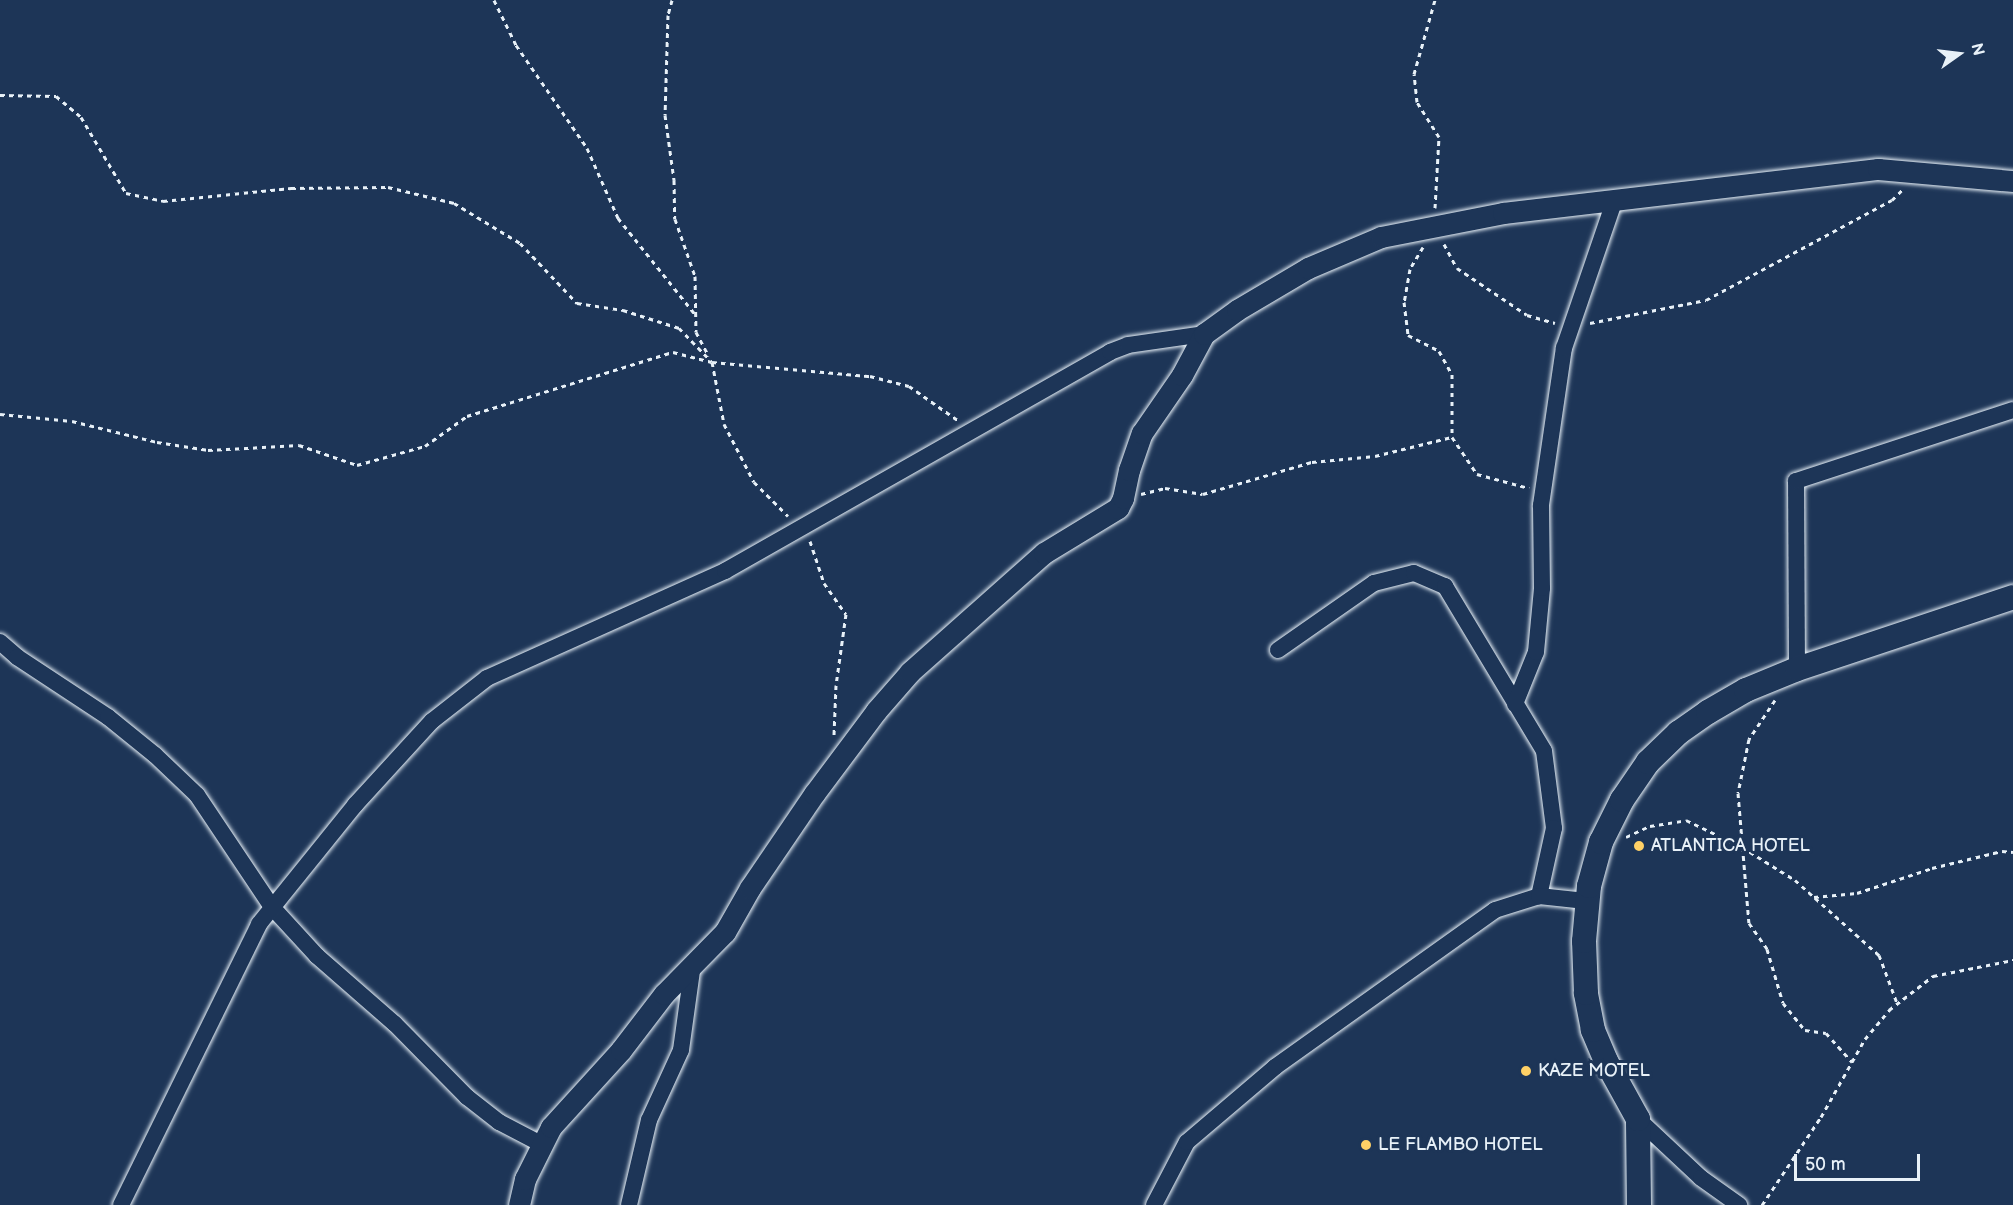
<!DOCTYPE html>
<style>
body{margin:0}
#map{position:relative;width:2013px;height:1205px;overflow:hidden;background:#1d3557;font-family:"Balsamiq Sans",sans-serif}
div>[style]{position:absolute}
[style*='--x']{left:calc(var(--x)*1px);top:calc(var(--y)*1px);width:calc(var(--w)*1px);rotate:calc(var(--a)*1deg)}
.path>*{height:3px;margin-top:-1.5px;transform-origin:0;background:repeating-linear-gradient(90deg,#e8f1f8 0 4.5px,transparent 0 9px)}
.roads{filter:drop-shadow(0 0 2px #e8f1f8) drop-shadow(0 0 2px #e8f1f8)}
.minor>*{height:16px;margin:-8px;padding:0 8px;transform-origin:8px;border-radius:8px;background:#1d3557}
.tertiary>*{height:21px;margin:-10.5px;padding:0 10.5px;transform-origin:10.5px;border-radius:10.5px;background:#1d3557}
.secondary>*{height:24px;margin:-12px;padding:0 12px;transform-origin:12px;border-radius:12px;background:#1d3557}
.dots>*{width:16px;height:16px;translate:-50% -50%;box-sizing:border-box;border:3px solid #1d3557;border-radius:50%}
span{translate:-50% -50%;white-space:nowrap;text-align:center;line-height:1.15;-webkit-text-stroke:6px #1d3557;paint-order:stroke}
.poi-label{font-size:18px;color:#e8f1f8}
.left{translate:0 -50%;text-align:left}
.north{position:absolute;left:1929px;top:24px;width:60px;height:60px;-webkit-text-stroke:4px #1d3557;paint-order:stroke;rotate:76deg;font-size:16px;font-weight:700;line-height:24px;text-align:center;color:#e8f1f8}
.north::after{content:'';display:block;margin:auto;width:21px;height:27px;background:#e8f1f8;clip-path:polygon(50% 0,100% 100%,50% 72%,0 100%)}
.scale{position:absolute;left:1794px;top:1154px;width:126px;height:27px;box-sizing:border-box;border:3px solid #e8f1f8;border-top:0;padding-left:8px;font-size:18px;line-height:21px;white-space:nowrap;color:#e8f1f8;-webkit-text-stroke:4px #1d3557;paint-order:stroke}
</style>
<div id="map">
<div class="path">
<i style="--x:494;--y:0;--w:50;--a:63.9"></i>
<i style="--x:516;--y:45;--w:125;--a:55.4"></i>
<i style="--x:587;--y:148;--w:77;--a:66.1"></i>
<i style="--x:618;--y:218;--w:122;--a:51.3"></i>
<i style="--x:672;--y:0;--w:16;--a:105"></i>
<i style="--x:668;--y:15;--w:100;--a:91.7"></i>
<i style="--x:665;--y:115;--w:66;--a:82.1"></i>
<i style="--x:674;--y:180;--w:39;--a:89"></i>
<i style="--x:675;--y:219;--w:60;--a:70.7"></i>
<i style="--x:695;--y:276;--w:56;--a:89"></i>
<i style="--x:696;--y:332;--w:27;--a:62"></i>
<i style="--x:0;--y:95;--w:56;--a:1"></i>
<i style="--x:56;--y:96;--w:33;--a:40"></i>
<i style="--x:81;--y:117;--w:88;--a:59.4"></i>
<i style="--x:126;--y:193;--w:38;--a:12"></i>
<i style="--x:163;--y:201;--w:129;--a:-5.8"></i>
<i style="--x:291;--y:188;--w:97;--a:-0.6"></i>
<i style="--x:388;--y:187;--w:68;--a:13.6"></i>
<i style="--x:454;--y:203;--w:77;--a:31.2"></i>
<i style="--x:520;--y:243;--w:83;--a:46.5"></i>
<i style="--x:577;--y:303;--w:47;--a:8.7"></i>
<i style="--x:623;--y:310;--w:59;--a:17.8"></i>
<i style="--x:679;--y:328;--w:46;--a:45.9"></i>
<i style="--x:1435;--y:208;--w:71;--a:-86.8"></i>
<i style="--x:1439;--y:137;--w:41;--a:-122.2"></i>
<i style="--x:1417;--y:102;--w:28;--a:-96"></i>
<i style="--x:1414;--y:74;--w:77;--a:-74.2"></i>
<i style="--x:1444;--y:244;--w:27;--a:62"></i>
<i style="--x:1457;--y:268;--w:84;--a:33.9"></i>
<i style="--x:1527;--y:315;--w:29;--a:16"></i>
<i style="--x:1423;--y:247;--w:26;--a:121"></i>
<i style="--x:1410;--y:269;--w:34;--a:100"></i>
<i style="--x:1404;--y:302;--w:33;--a:83"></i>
<i style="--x:1408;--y:335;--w:35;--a:27"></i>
<i style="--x:1439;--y:351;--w:26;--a:61"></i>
<i style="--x:1452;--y:374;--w:63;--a:90"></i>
<i style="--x:1452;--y:437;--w:45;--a:56"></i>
<i style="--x:1477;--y:474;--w:54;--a:15.1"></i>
<i style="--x:1590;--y:323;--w:118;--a:-11.2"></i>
<i style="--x:1706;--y:300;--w:211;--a:-28.3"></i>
<i style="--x:1892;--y:200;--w:16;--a:-45"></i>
<i style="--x:712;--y:362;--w:63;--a:79"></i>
<i style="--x:724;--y:424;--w:65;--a:62.7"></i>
<i style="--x:754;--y:482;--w:48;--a:45"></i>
<i style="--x:0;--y:414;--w:72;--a:5.6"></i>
<i style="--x:72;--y:421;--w:88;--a:13.9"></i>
<i style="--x:157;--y:442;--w:52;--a:8.9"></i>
<i style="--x:208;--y:450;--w:91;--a:-3.1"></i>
<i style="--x:299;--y:445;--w:61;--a:19"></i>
<i style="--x:357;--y:465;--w:71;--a:-15.6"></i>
<i style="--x:425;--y:446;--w:52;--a:-35.5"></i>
<i style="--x:467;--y:416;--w:216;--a:-17.3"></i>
<i style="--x:673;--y:352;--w:40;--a:14.4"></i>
<i style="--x:712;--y:362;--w:159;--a:5.1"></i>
<i style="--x:870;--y:376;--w:40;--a:14.4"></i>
<i style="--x:909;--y:386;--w:61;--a:35"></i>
<i style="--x:1141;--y:494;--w:25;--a:-14"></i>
<i style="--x:1165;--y:488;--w:38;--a:9"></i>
<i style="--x:1203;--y:494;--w:114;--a:-16.4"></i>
<i style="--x:1312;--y:462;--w:63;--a:-5.4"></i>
<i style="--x:1375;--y:456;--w:79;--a:-13.9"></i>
<i style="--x:810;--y:541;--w:44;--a:71.6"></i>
<i style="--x:824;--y:583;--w:38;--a:55"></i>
<i style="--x:846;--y:614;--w:72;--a:98"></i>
<i style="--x:836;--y:685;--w:50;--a:92.3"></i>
<i style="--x:1775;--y:700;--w:47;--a:123.7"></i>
<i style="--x:1749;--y:739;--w:55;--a:101.5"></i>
<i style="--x:1738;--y:793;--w:130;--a:85.2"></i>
<i style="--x:1749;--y:923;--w:32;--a:55"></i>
<i style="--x:1767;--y:949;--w:56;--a:73.5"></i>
<i style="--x:1783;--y:1003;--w:35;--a:51"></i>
<i style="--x:1805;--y:1030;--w:21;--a:8"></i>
<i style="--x:1826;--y:1033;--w:39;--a:48"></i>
<i style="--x:1626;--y:837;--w:26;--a:-25"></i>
<i style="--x:1650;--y:826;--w:36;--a:-9"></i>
<i style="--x:1686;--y:820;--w:62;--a:25.7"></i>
<i style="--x:1742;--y:847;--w:62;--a:31.9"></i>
<i style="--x:1795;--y:880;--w:113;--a:41.8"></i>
<i style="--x:1879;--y:955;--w:51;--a:69.4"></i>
<i style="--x:1814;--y:897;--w:43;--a:-5.3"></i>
<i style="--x:1857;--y:893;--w:79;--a:-18.4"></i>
<i style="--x:1932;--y:868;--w:72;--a:-13.7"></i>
<i style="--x:2002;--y:851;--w:11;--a:5"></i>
<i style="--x:1762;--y:1205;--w:106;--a:-56.2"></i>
<i style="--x:1821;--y:1117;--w:90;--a:-60.6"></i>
<i style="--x:1865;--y:1039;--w:38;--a:-50"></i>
<i style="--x:1889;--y:1010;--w:56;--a:-37.7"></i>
<i style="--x:1933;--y:976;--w:82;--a:-11.3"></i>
</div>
<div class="roads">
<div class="minor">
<i style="--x:0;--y:642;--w:23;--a:41"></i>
<i style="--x:17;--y:657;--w:109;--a:33.4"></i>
<i style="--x:108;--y:717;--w:60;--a:39"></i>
<i style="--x:155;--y:755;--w:58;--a:43.6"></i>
<i style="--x:197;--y:795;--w:135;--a:56.2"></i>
<i style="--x:272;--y:907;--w:67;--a:47.4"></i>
<i style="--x:317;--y:956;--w:103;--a:41.1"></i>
<i style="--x:395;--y:1024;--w:103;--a:45.4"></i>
<i style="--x:467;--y:1097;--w:41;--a:38"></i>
<i style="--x:499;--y:1122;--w:47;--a:27.6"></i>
<i style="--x:1278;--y:650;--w:117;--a:-34.9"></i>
<i style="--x:1374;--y:583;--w:41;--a:-14"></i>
<i style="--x:1414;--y:573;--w:34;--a:23"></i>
<i style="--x:1445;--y:586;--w:192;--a:59"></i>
<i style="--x:1544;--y:751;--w:78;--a:82.6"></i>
<i style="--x:1554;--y:828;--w:70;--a:102.4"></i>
<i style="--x:1797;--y:669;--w:188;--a:-90.3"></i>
<i style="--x:1796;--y:481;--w:228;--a:-18.1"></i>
<i style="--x:1515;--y:704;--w:56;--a:-68"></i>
<i style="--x:1536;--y:652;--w:64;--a:-84.6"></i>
<i style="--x:1542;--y:588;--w:83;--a:-90.7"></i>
<i style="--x:1541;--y:505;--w:159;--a:-81.7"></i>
<i style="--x:1564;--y:348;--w:157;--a:-71.1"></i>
<i style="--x:1638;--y:1119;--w:86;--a:43.1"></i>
<i style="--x:1701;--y:1178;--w:47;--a:35.4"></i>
<i style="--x:121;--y:1205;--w:313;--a:-63.8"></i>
<i style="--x:259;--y:924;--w:153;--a:-51.1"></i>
<i style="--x:355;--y:805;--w:114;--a:-47.5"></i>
<i style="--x:432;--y:721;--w:70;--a:-38"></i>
<i style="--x:487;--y:678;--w:261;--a:-24.2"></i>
<i style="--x:725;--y:571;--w:443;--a:-29.6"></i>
<i style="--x:1110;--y:352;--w:19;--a:-21"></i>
<i style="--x:1128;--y:345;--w:77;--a:-8.2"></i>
<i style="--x:629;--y:1205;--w:87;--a:-76.8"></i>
<i style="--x:649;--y:1120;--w:77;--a:-65.4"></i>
<i style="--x:681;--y:1050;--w:87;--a:-82.1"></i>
<i style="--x:1154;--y:1205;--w:71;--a:-62.4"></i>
<i style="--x:1187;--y:1142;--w:116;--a:-40.4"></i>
<i style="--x:1275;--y:1067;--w:270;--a:-35.5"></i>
<i style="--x:1495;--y:910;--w:46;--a:-17.7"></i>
<i style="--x:1539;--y:896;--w:47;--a:6.1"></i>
</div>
<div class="tertiary">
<i style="--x:519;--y:1205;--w:27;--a:-77"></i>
<i style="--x:525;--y:1179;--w:58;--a:-63.4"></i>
<i style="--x:551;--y:1127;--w:104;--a:-47.7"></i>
<i style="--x:621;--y:1050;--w:71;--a:-52.5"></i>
<i style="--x:664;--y:994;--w:87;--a:-45.5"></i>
<i style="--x:725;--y:932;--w:51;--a:-60.4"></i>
<i style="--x:750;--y:888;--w:114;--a:-55.8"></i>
<i style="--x:814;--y:794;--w:104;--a:-53.2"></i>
<i style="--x:876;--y:711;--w:52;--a:-48.9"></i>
<i style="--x:910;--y:672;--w:179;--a:-41.6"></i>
<i style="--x:1044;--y:553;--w:87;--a:-31.3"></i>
<i style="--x:1118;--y:508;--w:11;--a:-63"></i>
<i style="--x:1123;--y:498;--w:29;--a:-78"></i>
<i style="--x:1129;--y:470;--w:39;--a:-71"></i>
<i style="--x:1142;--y:433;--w:70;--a:-55.4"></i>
<i style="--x:1182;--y:375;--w:47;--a:-61.8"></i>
<i style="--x:1204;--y:334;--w:41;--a:-36"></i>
<i style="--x:1237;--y:310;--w:82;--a:-30.6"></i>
<i style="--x:1308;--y:268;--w:79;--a:-23"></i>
<i style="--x:1381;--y:237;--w:124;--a:-11.1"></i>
<i style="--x:1503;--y:213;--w:378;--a:-6.7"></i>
<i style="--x:1878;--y:169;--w:136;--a:5.1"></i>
</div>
<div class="secondary">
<i style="--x:1639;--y:1205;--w:86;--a:-90.7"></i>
<i style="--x:1638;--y:1119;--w:66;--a:-118.9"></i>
<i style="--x:1606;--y:1061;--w:34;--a:-113"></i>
<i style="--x:1593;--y:1030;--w:38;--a:-101"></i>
<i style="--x:1586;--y:993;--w:52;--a:-92.2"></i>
<i style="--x:1584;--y:941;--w:55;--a:-84.8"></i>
<i style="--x:1589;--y:886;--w:46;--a:-74.7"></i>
<i style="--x:1601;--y:842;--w:47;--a:-63.4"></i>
<i style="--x:1622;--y:800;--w:46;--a:-55.6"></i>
<i style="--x:1648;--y:762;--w:42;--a:-44"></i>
<i style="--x:1678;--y:733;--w:37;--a:-35"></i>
<i style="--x:1708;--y:712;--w:44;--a:-30.1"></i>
<i style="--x:1746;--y:690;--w:55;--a:-22.4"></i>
<i style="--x:1797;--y:669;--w:228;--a:-18.4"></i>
</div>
</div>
<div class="dots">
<i style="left:1639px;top:846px;background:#ffd166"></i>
<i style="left:1526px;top:1071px;background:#ffd166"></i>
<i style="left:1366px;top:1145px;background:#ffd166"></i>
</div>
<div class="poi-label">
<span class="left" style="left:1651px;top:846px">ATLANTICA HOTEL</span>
<span class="left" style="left:1538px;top:1071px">KAZE MOTEL</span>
<span class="left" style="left:1378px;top:1145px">LE FLAMBO HOTEL</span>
</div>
<div class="north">N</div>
<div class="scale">50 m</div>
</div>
